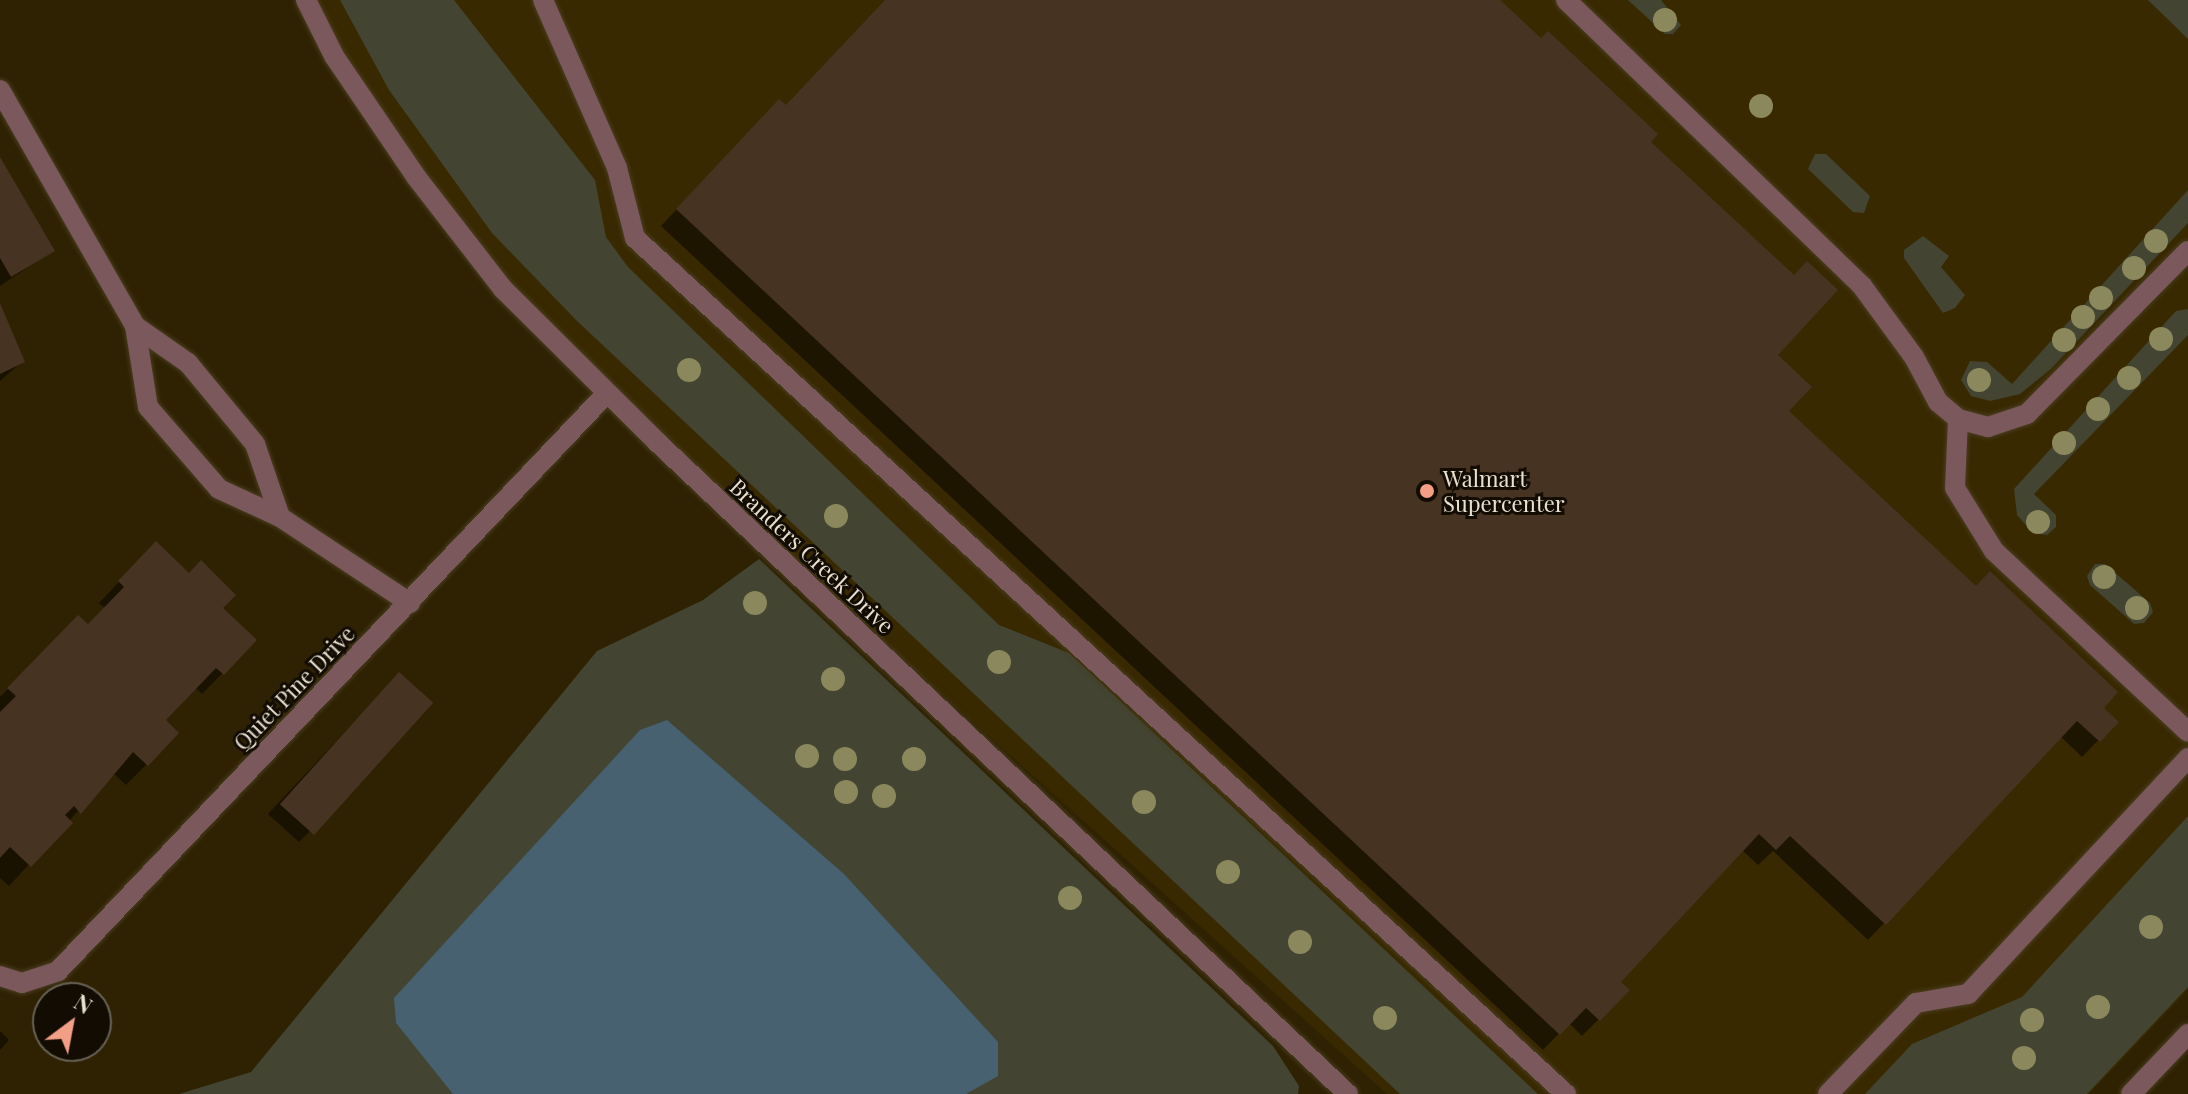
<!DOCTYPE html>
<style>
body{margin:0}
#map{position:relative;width:2188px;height:1094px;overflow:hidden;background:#2f2203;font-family:"Playfair Display",serif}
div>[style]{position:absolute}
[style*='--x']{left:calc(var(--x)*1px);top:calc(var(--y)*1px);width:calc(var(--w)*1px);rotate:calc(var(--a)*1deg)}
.built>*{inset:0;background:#392900}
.green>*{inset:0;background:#434431}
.water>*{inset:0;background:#476171}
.shadow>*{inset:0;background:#0007}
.building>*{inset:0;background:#473321;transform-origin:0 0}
.roads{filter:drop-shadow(0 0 2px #493d20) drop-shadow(0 0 2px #493d20)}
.service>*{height:20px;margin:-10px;padding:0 10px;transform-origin:10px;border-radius:10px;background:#7a585b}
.minor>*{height:20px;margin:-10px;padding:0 10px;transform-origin:10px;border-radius:10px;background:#7a585b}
.tertiary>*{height:20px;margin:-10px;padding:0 10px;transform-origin:10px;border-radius:10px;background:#7a585b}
.trees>*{width:24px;height:24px;margin:-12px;border-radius:50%;background:#8c885d}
.dots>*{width:22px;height:22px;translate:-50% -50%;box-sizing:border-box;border:4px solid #120c03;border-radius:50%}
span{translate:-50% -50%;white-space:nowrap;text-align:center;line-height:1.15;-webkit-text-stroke:6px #120c03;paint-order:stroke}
.poi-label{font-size:22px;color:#e9e1cf}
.left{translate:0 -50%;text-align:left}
.street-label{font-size:22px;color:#e9e1cf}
.north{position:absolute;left:32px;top:982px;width:80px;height:80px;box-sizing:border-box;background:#120c03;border:2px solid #686155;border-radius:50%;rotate:32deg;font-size:22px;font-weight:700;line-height:32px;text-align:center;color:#e9e1cf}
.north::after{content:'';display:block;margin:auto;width:28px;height:36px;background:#f39f85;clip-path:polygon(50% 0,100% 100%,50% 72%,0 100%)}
</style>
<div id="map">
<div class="built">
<i style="clip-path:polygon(306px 0,2188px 0,2188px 990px,2089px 1094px,1387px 1094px,607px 393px,417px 178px)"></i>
</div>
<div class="green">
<i style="clip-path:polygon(340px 0,454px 0,595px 180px,606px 237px,628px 267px,999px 625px,1069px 653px,1538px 1094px,1400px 1094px,576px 320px,492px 233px,389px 90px)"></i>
<i style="clip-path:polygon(1628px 0,1661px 0,1681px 25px,1673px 34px,1665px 34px)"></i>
<i style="clip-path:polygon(2148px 0,2188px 0,2188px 39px)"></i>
<i style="clip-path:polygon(1815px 154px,1826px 154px,1870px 196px,1864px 213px,1853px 212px,1808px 169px)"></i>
<i style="clip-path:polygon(2188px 190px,2188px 223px,2051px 369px,2020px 394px,1990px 401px,1971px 396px,1961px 380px,1970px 361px,1987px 362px,2012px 384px)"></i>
<i style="clip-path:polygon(1923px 236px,1949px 256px,1941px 267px,1965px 295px,1955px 308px,1943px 313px,1904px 258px,1904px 250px)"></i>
<i style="clip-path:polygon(2188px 309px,2188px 335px,2034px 494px,2056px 515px,2056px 527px,2047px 535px,2033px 533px,2017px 515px,2014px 489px,2176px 311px)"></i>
<i style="clip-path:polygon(759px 559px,1273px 1046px,1299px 1086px,1298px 1094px,179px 1094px,251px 1072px,597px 651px,703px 600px)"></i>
<i style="clip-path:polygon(2095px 564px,2105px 564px,2150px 603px,2153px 612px,2144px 623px,2134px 624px,2090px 585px,2087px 576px)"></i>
<i style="clip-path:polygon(2188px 816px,2188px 987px,2087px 1094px,1865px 1094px,1912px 1044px,2022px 997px)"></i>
</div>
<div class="water">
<i style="clip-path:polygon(667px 720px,844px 874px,998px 1042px,998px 1076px,966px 1094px,453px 1094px,396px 1023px,394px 998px,640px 730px)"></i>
</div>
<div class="shadow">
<i style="clip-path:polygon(887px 0,1497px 0,1648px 142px,1775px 355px,1786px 411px,2116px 722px,2082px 757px,2060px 736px,1868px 940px,1773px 851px,1758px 865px,1742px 850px,1618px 982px,1627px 990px,1598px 1020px,1582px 1036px,1569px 1023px,1543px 1050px,661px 226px,763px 118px,786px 107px)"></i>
<i style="clip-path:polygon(0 161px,52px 251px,0 286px)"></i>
<i style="clip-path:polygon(0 312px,23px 361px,0 381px)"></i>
<i style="clip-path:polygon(136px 564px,220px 608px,255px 640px,202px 694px,195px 687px,163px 720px,146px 765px,126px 785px,113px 773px,9px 886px,0 878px,0 697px,78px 618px,88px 627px,106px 609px,99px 603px)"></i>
<i style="clip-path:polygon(388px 686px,310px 831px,299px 842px,268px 814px)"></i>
<i style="clip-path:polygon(0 1031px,9px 1040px,0 1050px)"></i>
</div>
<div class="building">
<i style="clip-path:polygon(885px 0,1500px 0,1541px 38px,1548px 31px,1658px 134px,1651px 142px,1794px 275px,1807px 261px,1838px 290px,1778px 355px,1812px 387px,1789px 411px,1976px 586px,1990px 571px,2118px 692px,2104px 708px,2119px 722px,2100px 742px,2077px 721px,1886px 925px,1790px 836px,1776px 850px,1759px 834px,1621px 982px,1630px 990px,1600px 1021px,1586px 1008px,1560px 1035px,676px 209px,779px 99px,786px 105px)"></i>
<i style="clip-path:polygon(0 157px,55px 251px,11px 277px,0 258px)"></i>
<i style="clip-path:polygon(0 303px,25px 362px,0 374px)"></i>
<i style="clip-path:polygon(156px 541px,189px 573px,201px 560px,236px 595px,223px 608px,257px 640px,224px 675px,216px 668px,166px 720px,179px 733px,148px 766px,133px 752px,81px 814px,74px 806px,65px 815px,73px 823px,31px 867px,10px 847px,0 858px,0 712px,16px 696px,7px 688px,78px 615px,88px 624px,124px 587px,118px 581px)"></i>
<i style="left:399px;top:672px;width:46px;height:178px;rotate:42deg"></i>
</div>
<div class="roads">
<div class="service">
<i style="--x:543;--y:0;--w:184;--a:66.2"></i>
<i style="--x:617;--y:168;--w:72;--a:75.6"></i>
<i style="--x:635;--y:238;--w:1265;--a:42.6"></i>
<i style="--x:1566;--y:0;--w:412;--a:44"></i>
<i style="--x:1862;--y:286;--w:88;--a:53.8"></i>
<i style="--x:1914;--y:357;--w:51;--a:61.9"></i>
<i style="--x:1938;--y:402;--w:26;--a:40"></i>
<i style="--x:1958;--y:419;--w:31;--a:15"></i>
<i style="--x:1988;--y:427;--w:41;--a:-18.4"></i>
<i style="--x:2027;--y:414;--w:229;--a:-45.4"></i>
<i style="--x:0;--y:90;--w:272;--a:60.2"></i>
<i style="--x:135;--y:326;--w:82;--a:80.9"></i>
<i style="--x:148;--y:407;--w:108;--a:49.1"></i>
<i style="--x:219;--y:489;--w:67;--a:24.7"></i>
<i style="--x:280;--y:517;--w:156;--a:33.5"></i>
<i style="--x:135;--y:326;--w:65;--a:34.9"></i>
<i style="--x:188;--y:363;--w:105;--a:50.4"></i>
<i style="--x:255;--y:444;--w:77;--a:71.1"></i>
<i style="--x:1958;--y:419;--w:69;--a:92.5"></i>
<i style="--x:1955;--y:488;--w:74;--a:58.2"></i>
<i style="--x:1994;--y:551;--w:265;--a:43"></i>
<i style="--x:1828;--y:1094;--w:127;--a:-46"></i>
<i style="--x:1916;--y:1003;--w:53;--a:-9.8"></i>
<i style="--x:1968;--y:994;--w:323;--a:-47"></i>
</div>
<div class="minor">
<i style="--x:306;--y:0;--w:63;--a:63.4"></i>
<i style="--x:334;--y:56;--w:148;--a:55.8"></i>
<i style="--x:417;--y:178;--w:140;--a:52.2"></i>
<i style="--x:503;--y:289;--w:217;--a:44.8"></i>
<i style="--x:657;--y:442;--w:950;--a:43.34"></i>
<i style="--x:0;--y:976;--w:23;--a:18"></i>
<i style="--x:22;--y:983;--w:38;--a:-18"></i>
<i style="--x:58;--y:971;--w:797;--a:-46.47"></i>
</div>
<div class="tertiary">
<i style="--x:2131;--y:1094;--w:83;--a:-46.5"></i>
</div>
</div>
<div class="trees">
<i style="left:1665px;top:20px"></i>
<i style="left:1761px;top:106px"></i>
<i style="left:2156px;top:241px"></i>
<i style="left:2134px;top:268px"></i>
<i style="left:2101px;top:298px"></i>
<i style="left:2083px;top:317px"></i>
<i style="left:2161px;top:339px"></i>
<i style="left:2064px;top:340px"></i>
<i style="left:689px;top:370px"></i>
<i style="left:2129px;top:378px"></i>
<i style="left:1979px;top:380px"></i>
<i style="left:2098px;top:409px"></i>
<i style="left:2064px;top:443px"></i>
<i style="left:836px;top:516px"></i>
<i style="left:2038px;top:522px"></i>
<i style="left:2104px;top:577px"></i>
<i style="left:755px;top:603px"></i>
<i style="left:2137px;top:608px"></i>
<i style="left:999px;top:662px"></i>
<i style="left:833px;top:679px"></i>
<i style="left:807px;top:756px"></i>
<i style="left:845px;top:759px"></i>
<i style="left:914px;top:759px"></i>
<i style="left:846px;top:792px"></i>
<i style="left:884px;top:796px"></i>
<i style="left:1144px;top:802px"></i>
<i style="left:1228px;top:872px"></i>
<i style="left:1070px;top:898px"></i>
<i style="left:2151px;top:927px"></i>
<i style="left:1300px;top:942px"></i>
<i style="left:2098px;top:1007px"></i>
<i style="left:1385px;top:1018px"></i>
<i style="left:2032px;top:1020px"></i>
<i style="left:2024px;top:1058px"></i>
</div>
<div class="dots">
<i style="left:1427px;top:491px;background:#f39f85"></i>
</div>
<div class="poi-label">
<span class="left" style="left:1443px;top:491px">Walmart<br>Supercenter</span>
</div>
<div class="street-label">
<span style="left:812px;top:556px;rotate:43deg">Branders Creek Drive</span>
<span style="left:294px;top:688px;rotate:-46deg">Quiet Pine Drive</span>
</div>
<div class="north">N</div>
</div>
